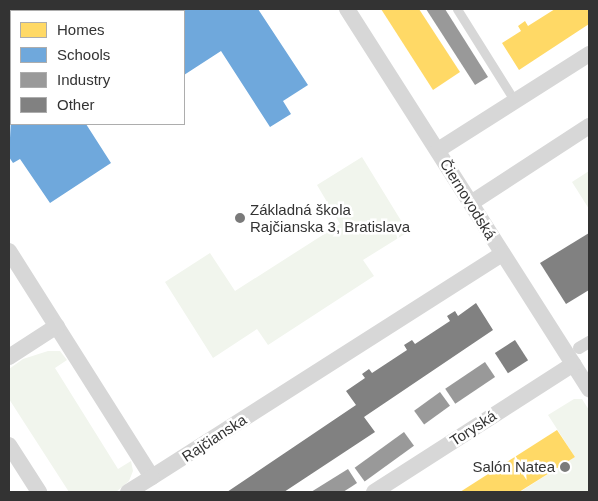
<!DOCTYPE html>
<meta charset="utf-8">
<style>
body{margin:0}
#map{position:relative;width:598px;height:501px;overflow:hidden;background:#fff;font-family:Helvetica,sans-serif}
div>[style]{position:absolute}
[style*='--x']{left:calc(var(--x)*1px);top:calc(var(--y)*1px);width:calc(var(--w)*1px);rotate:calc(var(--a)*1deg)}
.green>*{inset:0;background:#f1f5ed}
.homes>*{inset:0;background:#ffd966}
.schools>*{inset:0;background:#6fa8dc;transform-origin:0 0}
.industry>*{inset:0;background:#999;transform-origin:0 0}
.building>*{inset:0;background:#818181;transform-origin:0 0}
.service>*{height:9px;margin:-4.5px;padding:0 4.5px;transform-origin:4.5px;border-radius:4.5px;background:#d7d7d7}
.pedestrian>*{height:12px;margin:-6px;padding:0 6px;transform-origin:6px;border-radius:6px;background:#d7d7d7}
.minor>*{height:16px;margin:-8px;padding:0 8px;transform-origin:8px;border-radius:8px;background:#d7d7d7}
.dots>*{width:14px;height:14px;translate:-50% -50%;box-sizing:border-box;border:2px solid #fff;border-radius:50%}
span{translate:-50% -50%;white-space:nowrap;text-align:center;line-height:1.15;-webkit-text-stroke:5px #fff;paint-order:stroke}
.street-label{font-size:15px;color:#333}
.poi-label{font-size:15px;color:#333}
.left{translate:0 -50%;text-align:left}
.right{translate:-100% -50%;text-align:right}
.frame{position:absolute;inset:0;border:10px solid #333;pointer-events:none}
.legend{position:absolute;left:10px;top:10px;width:175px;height:115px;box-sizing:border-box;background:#fff;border:1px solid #adadad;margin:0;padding:6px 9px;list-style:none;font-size:15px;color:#333}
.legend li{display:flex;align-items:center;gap:10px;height:25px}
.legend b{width:25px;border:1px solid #adadad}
</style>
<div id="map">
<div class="green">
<i style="clip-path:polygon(362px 157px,408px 232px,363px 260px,374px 276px,268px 345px,257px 329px,213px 358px,165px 282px,210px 253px,235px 291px,340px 224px,317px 185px)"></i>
<i style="clip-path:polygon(589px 171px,589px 209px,572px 182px)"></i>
<i style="clip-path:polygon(48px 351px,60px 351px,67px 360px,55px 368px,118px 469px,131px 461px,133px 471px,129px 481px,116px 492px,69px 492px,9px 399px,9px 369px,23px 359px)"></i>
<i style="clip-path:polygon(574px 399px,582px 399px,589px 410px,589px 492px,520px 492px,575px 457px,548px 415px)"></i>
</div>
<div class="homes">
<i style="clip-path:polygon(381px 9px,419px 9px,460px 72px,433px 90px)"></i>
<i style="clip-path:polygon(555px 9px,589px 9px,589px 24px,519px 70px,502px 43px,521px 31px,518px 26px,525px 21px,528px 26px)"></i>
<i style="clip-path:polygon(557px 430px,575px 457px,519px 492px,460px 492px)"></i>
</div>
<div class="schools">
<i style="left:65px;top:9px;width:55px;height:3px"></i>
<i style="clip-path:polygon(164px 9px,258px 9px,308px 85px,283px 101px,291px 114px,270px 127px,221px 51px,184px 75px,184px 11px,161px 11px)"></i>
<i style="clip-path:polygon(11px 119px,11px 124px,86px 124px,111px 163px,50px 203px,20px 159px,13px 163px,9px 157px)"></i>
</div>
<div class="industry">
<i style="clip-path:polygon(426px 9px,445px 9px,488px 77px,475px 85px)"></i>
<i style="left:485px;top:362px;width:18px;height:48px;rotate:56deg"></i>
<i style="left:440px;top:392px;width:17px;height:32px;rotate:54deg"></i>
<i style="left:404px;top:432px;width:17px;height:61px;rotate:54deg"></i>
<i style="clip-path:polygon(348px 469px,357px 483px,351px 487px,343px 492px,311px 492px)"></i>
</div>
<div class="building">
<i style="clip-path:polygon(589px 233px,589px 290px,566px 304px,540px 263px)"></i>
<i style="clip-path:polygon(476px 303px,493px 330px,364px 417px,375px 432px,284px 492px,227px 492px,356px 405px,346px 391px,365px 378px,362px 374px,369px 369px,372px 373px,407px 350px,404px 345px,412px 340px,415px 344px,450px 321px,447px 316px,455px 311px,458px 316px)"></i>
<i style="left:515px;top:340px;width:24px;height:24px;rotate:57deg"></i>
</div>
<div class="service">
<i style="--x:457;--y:9;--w:111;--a:57.9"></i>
</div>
<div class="pedestrian">
<i style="--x:579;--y:348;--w:12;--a:-31"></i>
</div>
<div class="minor">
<i style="--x:347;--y:9;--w:451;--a:57.5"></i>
<i style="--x:438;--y:150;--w:179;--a:-32.4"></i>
<i style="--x:471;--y:203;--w:141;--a:-33.1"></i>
<i style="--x:9;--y:251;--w:267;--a:57.7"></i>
<i style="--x:152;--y:477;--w:415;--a:-32.5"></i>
<i style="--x:9;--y:357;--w:57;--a:-32.9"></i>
<i style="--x:9;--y:445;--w:56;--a:57.4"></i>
<i style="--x:128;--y:492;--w:28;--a:-32"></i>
<i style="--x:374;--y:492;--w:237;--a:-32.7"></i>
</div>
<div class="dots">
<i style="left:240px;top:218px;background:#7a7a7a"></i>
<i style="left:565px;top:467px;background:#7a7a7a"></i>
</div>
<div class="street-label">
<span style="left:468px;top:199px;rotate:58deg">Čiernovodská</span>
<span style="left:473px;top:428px;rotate:-33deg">Toryská</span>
<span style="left:214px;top:438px;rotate:-33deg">Rajčianska</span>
</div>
<div class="poi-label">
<span class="left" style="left:250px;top:218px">Základná škola<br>Rajčianska 3, Bratislava</span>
<span class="right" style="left:555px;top:467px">Salón Natea</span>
</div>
<div class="frame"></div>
<ul class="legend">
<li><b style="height:14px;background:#ffd966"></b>Homes</li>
<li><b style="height:14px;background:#6fa8dc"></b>Schools</li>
<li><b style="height:14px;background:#999"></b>Industry</li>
<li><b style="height:14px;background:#818181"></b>Other</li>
</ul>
</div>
